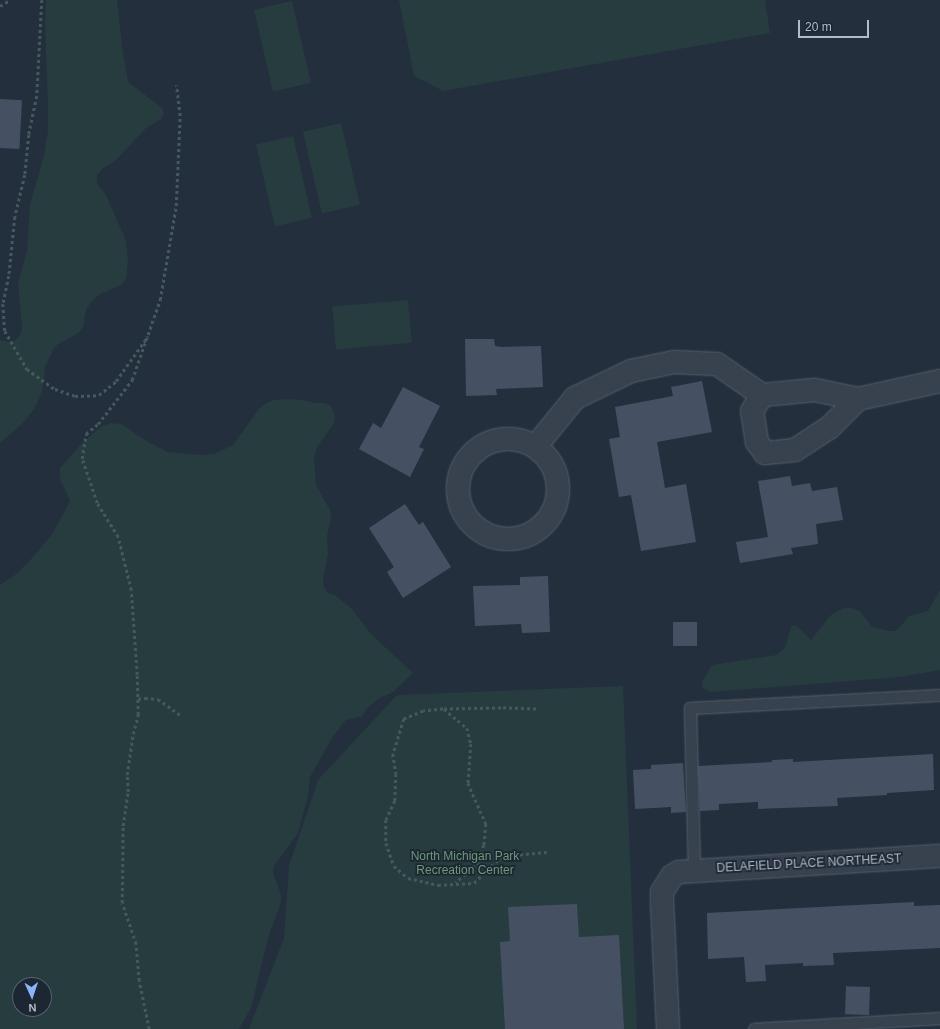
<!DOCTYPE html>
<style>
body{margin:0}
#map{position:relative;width:940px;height:1029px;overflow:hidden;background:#242f3e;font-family:Arial,sans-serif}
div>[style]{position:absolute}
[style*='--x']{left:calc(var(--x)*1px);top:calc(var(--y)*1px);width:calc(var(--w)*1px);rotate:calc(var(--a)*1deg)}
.green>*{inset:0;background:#263c3f;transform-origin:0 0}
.building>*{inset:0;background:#455162;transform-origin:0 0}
.path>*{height:2.5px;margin-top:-1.25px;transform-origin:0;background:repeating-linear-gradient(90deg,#44595c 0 3px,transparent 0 6px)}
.roads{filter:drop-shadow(0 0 1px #565f6c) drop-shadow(0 0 1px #565f6c)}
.service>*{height:11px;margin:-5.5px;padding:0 5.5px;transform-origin:5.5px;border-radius:5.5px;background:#38414e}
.minor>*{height:22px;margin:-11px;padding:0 11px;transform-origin:11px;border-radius:11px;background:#38414e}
.minor>.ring{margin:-11px;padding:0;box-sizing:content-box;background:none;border:22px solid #38414e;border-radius:50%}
span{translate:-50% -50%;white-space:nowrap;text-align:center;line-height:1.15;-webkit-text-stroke:3.5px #1d2633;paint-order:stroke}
.park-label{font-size:12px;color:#6b9a76}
.street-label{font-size:12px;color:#b4bcc9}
.north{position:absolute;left:12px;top:977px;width:40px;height:40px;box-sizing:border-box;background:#1d2633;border:1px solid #59626f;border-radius:50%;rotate:177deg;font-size:11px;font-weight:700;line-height:16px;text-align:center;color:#b4bcc9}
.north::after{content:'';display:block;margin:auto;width:14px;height:18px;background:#8ab4f8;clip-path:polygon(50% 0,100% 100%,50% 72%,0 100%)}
.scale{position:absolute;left:798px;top:20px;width:71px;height:18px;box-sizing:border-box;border:2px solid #b4bcc9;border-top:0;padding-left:5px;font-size:12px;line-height:14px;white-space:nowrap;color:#b4bcc9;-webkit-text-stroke:3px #1d2633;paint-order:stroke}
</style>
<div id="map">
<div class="green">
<i style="clip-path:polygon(46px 0,117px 0,122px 47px,128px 82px,161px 107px,164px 113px,161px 119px,146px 128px,116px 160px,102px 169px,97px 175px,97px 183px,106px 195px,126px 241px,128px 261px,126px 279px,121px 285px,98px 295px,91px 302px,86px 310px,83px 327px,78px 333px,58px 344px,53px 350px,45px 367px,42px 392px,34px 409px,22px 424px,0 443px,0 340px,9px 342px,16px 340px,21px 333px,22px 327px,18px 283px,27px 251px,30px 204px,44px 156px,48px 131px,48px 106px,45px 24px)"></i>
<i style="clip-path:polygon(399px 0,765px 0,770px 33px,443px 91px,414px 76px)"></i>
<i style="left:292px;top:1px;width:84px;height:39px;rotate:77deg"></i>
<i style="left:341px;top:123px;width:84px;height:39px;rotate:77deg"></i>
<i style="left:293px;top:136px;width:84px;height:38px;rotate:77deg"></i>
<i style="left:408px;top:300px;width:43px;height:76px;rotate:85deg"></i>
<i style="clip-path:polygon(evenodd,291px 399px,308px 401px,314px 403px,325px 403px,331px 406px,335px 415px,334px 423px,317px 447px,314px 456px,316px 485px,330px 510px,331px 519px,327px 536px,328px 553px,323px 580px,324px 587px,328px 593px,335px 595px,352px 609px,371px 634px,413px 673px,393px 692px,380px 698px,368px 707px,362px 716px,346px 720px,334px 735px,310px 777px,308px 796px,298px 833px,274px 866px,273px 873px,281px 895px,281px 902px,268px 938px,251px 1008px,239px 1029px,0 1029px,0 585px,15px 575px,35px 555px,53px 533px,70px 501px,60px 479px,60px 468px,83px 442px,102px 426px,111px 423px,121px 424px,148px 442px,168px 452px,203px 455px,214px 454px,233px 445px,259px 409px,266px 403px,274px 400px,291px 399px,20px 985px,44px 985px,44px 1009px,20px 1009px,20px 985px)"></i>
<i style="clip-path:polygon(940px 590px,940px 670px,900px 677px,711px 692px,703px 688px,702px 682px,712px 665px,776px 655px,782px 651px,786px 645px,791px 626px,796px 625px,811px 640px,831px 615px,844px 608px,852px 608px,860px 611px,872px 627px,890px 631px,895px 631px,900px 627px,909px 616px,928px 611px)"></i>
<i style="clip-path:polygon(623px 686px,637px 1029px,249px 1029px,284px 938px,289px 866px,318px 780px,397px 695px)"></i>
</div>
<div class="building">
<i style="left:0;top:99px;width:22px;height:49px;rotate:3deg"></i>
<i style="clip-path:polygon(465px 339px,494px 339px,495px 346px,502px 347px,541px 346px,543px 387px,496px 389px,497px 395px,466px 396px)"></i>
<i style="clip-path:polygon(702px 381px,712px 432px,657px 442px,665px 488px,686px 484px,696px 542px,641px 551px,631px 495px,619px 497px,609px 439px,620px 437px,615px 407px,673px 396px,671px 387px)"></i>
<i style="clip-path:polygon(403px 387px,440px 406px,419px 447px,424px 449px,410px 477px,359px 449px,373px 423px,381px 428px)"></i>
<i style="clip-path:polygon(790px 476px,792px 486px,810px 483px,812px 491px,837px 487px,843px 520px,816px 524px,818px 544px,791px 548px,793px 554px,740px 563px,736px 542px,768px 537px,758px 481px)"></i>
<i style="clip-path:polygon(405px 504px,419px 525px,423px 522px,451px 567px,403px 598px,387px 572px,394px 567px,369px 528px)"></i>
<i style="clip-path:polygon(548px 576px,550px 632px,522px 633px,521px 624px,475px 626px,473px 586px,520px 585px,520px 577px)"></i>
<i style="left:673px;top:622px;width:24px;height:24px"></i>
<i style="clip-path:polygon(933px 754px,934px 790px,887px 793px,887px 795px,837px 798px,838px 806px,758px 809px,758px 802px,719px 804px,719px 810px,700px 811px,698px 766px,772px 762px,772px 760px,793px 759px,793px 762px)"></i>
<i style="clip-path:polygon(683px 763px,686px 812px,671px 813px,671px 807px,635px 809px,633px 770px,651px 769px,651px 765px)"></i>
<i style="clip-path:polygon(914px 902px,914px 906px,940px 905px,940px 948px,833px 953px,834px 965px,803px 966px,803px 963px,765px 965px,766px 981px,746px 982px,744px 957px,708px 959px,707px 913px)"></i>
<i style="clip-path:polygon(577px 904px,579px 937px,619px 935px,624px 1029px,505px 1029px,500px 942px,510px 941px,508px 907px)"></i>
<i style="left:870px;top:987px;width:28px;height:24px;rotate:92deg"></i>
</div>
<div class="path">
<i style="--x:42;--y:0;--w:96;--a:93"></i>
<i style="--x:37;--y:96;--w:40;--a:102"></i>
<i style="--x:29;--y:135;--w:40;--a:95.7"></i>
<i style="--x:25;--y:175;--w:43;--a:103.4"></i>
<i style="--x:15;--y:217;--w:59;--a:95.8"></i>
<i style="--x:9;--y:276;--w:29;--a:102"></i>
<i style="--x:3;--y:304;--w:27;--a:86"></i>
<i style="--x:5;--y:331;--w:44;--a:59.9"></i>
<i style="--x:27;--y:369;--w:34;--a:36"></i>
<i style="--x:55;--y:389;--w:21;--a:19"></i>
<i style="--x:75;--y:396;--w:24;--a:-2"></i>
<i style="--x:99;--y:395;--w:22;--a:-39"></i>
<i style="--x:116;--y:381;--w:55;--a:-54.6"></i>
<i style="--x:0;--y:6;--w:12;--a:-31"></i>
<i style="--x:138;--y:699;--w:7;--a:-8"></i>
<i style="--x:145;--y:698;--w:13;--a:4"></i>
<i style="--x:158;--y:699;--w:27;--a:36"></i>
<i style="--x:444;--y:709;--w:30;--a:40"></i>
<i style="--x:467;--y:728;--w:16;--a:76"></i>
<i style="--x:471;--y:744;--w:39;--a:94"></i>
<i style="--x:468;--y:783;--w:45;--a:66.3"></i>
<i style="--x:486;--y:824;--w:21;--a:95"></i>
<i style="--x:484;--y:845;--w:18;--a:106"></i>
<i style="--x:479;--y:862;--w:31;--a:138"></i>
<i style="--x:536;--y:709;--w:35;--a:-178"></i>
<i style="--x:501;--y:708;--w:58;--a:179"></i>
<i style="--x:443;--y:709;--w:20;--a:174"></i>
<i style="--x:423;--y:711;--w:21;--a:157"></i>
<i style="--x:404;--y:719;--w:37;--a:107"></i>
<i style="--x:393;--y:754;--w:20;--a:81"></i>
<i style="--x:396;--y:774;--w:27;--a:92"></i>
<i style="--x:395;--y:801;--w:21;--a:115"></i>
<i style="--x:386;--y:820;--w:23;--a:90"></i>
<i style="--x:386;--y:843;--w:24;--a:71"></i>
<i style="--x:394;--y:866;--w:18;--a:41"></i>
<i style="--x:408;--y:878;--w:31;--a:13"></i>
<i style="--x:438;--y:885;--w:36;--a:-3"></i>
<i style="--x:474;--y:883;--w:39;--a:-44"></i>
<i style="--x:502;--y:856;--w:45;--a:-5.1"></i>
<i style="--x:149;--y:1029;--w:49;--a:-101.8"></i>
<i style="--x:139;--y:981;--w:37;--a:-95"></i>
<i style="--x:136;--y:944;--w:43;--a:-108.9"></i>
<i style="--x:122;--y:903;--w:77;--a:-89.3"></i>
<i style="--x:123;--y:826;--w:34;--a:-82"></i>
<i style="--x:128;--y:792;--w:17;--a:-93"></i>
<i style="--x:127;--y:775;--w:41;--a:-81.7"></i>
<i style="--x:133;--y:734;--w:20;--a:-75"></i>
<i style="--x:138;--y:715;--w:40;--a:-91.4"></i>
<i style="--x:137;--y:675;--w:85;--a:-94"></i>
<i style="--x:131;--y:590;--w:55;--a:-103.8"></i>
<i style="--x:118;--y:537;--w:40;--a:-122"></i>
<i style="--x:97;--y:503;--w:46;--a:-108.8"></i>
<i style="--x:82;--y:459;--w:25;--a:-81"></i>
<i style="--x:86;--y:434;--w:16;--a:-40"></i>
<i style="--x:98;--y:424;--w:56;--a:-52.3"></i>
<i style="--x:132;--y:380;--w:85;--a:-70.7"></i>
<i style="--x:160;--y:300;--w:95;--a:-80.3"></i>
<i style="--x:176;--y:206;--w:90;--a:-87.5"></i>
<i style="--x:180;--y:116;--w:31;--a:-97"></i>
</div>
<div class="roads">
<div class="service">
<i style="--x:694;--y:871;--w:163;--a:-91.4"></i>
<i style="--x:690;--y:708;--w:250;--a:-3"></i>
<i style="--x:754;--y:1029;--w:186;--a:-3.4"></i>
</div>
<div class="minor">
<i style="--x:858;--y:399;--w:40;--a:135"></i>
<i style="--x:830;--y:427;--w:42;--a:146.7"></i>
<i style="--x:795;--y:450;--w:30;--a:174"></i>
<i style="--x:765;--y:453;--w:14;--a:-126"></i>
<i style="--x:757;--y:442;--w:31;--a:-99"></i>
<i style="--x:752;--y:411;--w:19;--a:-58"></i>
<i style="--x:762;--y:395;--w:53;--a:-5.4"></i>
<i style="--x:815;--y:390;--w:44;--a:11.8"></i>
<i style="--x:858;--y:399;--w:84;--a:-12.4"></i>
<i class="ring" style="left:458px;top:439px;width:78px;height:78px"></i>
<i style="--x:535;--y:447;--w:63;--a:-50.8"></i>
<i style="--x:575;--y:398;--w:62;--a:-25.7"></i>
<i style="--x:631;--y:371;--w:44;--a:-11.8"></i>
<i style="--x:674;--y:362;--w:43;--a:2.7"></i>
<i style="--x:717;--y:364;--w:55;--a:34.6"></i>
<i style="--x:668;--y:1029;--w:127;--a:-92.7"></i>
<i style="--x:662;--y:902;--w:10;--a:-90"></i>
<i style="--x:662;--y:892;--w:19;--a:-58"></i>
<i style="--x:672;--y:876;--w:8;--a:-30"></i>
<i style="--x:679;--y:872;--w:15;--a:-4"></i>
<i style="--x:694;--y:871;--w:246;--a:-3.5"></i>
</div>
</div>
<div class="park-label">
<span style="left:465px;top:864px">North Michigan Park<br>Recreation Center</span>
</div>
<div class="street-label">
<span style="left:809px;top:864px;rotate:-3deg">DELAFIELD PLACE NORTHEAST</span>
</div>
<div class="north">N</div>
<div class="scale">20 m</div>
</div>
